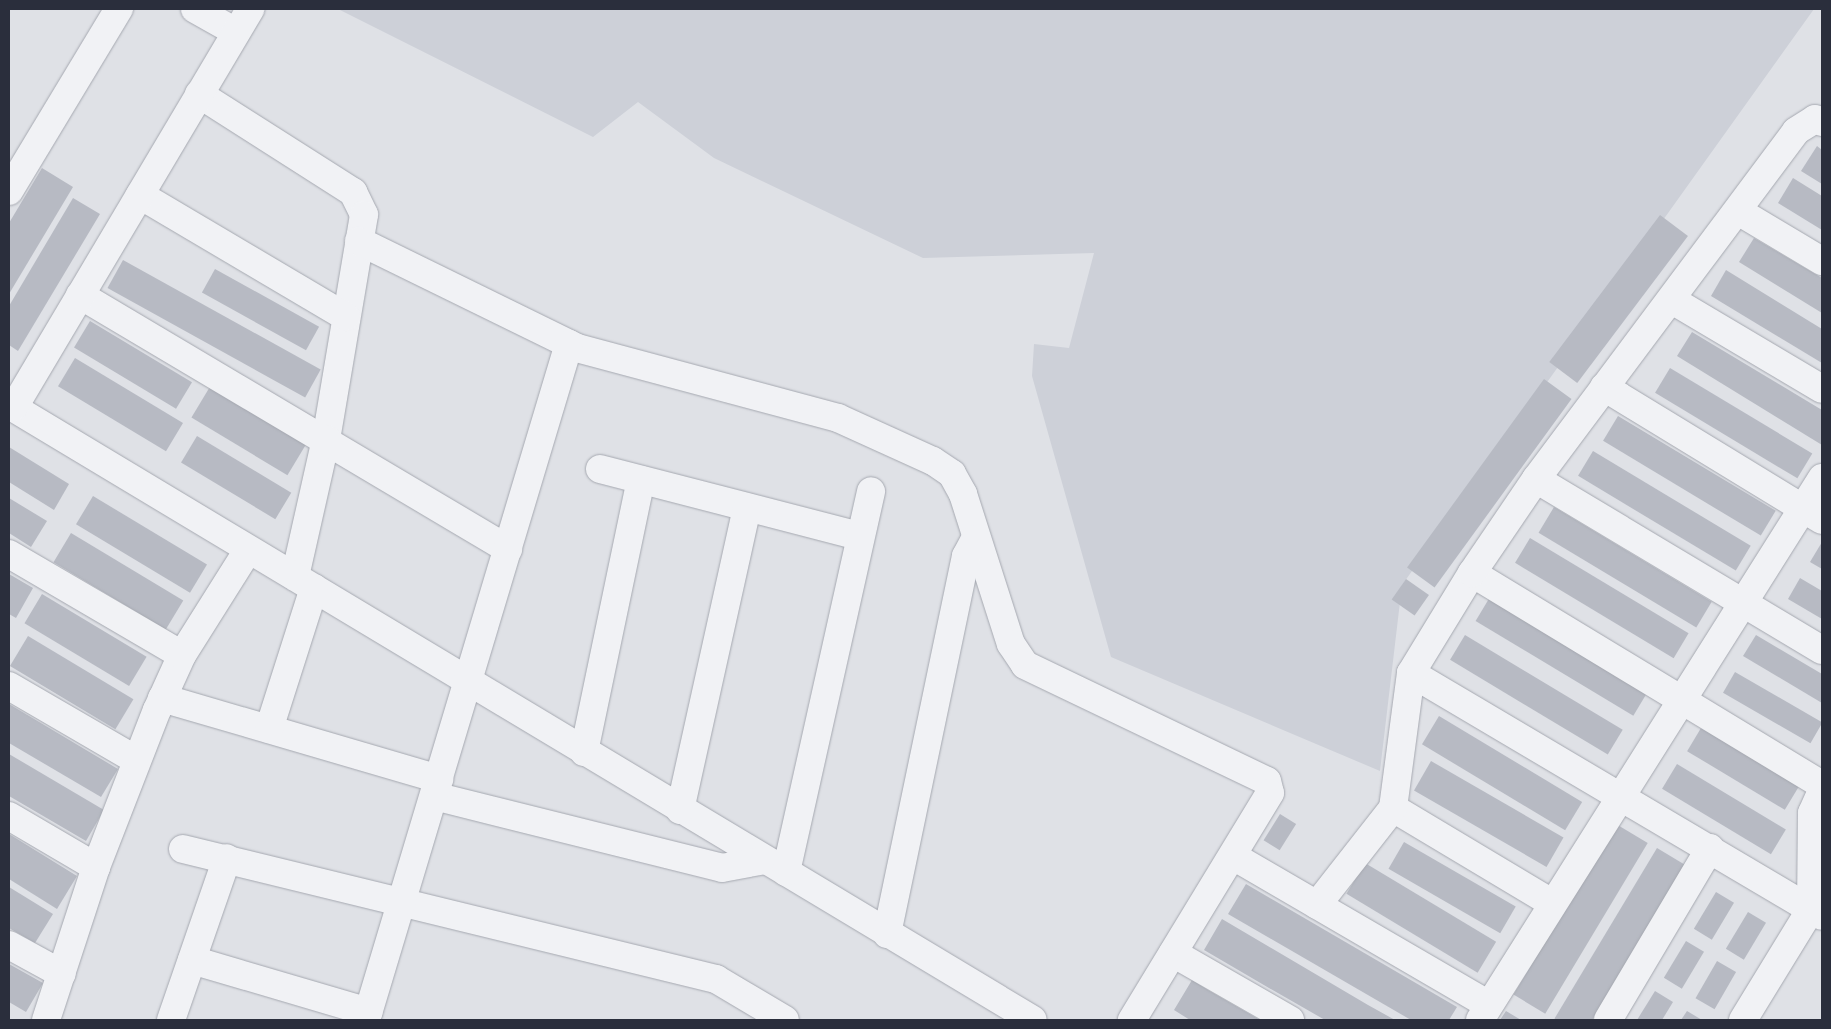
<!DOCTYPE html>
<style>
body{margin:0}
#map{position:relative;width:1831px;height:1029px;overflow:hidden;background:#dfe1e6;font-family:Barlow,sans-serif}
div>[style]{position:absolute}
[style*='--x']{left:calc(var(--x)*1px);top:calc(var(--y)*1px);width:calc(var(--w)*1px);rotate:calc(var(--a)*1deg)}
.built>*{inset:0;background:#cdd0d8}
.building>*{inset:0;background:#b7bac3;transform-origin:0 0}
.roads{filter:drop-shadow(0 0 1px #a5a8b0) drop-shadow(0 0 1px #a5a8b0)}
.street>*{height:28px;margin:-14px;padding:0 14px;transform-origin:14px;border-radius:14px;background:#f1f2f5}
span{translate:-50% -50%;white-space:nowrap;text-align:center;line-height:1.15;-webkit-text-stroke:5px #eef0f4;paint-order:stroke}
.frame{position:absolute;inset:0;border:10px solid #2a2e3c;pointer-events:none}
</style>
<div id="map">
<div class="built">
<i style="clip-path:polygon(338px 9px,1814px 9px,1402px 585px,1380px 771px,1111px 657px,1032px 376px,1034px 344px,1069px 348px,1094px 253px,923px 258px,714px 158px,638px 102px,593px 137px)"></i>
</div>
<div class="building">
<i style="clip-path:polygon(1817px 146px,1822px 150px,1822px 184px,1801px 171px)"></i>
<i style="clip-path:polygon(42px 168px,73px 187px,9px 294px,9px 223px)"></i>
<i style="clip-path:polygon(1793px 178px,1822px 196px,1822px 230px,1778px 203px)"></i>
<i style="clip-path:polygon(73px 198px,100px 214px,18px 351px,9px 345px,9px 306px)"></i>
<i style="left:1660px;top:215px;width:35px;height:184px;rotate:37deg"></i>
<i style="clip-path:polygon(1754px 238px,1822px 278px,1822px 313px,1739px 262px)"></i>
<i style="left:123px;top:260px;width:226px;height:32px;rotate:29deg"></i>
<i style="left:215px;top:269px;width:119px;height:27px;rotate:29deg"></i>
<i style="clip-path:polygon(1726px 270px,1822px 329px,1822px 363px,1711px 296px)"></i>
<i style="left:90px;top:321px;width:119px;height:31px;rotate:31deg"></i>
<i style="clip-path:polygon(1692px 332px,1822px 410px,1822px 445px,1677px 356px)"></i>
<i style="left:75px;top:358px;width:126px;height:33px;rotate:31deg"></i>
<i style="left:1670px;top:368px;width:166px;height:29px;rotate:31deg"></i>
<i style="left:1544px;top:379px;width:34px;height:233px;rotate:36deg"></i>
<i style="left:211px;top:385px;width:112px;height:38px;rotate:31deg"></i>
<i style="left:1618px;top:416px;width:184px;height:29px;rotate:31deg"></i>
<i style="left:197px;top:436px;width:110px;height:31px;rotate:31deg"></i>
<i style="clip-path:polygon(9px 447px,69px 484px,54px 510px,9px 482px)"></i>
<i style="left:1593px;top:451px;width:184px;height:29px;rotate:31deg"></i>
<i style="left:93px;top:496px;width:133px;height:33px;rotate:31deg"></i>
<i style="clip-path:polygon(9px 498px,47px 521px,31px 547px,9px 533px)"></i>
<i style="left:1554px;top:507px;width:184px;height:30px;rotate:31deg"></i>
<i style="left:71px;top:533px;width:131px;height:34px;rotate:31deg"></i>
<i style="left:1530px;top:538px;width:185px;height:29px;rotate:31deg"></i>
<i style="clip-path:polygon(1822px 542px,1822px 569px,1810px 562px)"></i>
<i style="clip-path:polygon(9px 574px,33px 588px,16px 618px,9px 614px)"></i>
<i style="clip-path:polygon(1800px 578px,1822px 591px,1822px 619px,1788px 599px)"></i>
<i style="left:1406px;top:579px;width:28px;height:25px;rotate:35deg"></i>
<i style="left:42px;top:594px;width:122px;height:34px;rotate:31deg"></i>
<i style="left:1490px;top:597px;width:184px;height:28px;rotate:31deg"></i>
<i style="left:1465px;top:635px;width:184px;height:29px;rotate:31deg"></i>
<i style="clip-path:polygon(1756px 635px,1822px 674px,1822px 703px,1743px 656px)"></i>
<i style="left:28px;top:636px;width:123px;height:35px;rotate:31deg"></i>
<i style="left:1735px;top:672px;width:101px;height:24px;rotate:30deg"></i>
<i style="clip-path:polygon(9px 704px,118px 769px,101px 797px,9px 743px)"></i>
<i style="left:1439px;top:716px;width:167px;height:33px;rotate:31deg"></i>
<i style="left:1701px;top:728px;width:114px;height:27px;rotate:31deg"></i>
<i style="clip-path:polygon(9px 754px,104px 810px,86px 841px,9px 796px)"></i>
<i style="left:1431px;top:761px;width:153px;height:34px;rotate:30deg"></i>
<i style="left:1677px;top:764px;width:127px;height:29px;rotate:31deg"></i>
<i style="left:1280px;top:814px;width:19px;height:31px;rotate:32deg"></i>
<i style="left:1616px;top:824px;width:37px;height:199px;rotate:31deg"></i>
<i style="clip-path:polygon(9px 834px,77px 876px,57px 909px,9px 879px)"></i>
<i style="left:1404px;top:842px;width:129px;height:31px;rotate:30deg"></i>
<i style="left:1657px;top:848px;width:33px;height:199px;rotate:31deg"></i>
<i style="left:1365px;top:863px;width:153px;height:36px;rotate:31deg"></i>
<i style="clip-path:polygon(1246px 884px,1457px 1007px,1449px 1020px,1411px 1020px,1228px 914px)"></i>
<i style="clip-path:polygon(9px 887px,53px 914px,35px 943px,9px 928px)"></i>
<i style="left:1716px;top:892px;width:21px;height:43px;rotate:31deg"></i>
<i style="left:1748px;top:912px;width:21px;height:43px;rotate:31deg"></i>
<i style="clip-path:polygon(1222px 919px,1368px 1005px,1395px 1020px,1325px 1020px,1269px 988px,1204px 950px)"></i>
<i style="left:1686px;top:941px;width:21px;height:43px;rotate:31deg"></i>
<i style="left:1717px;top:961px;width:22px;height:43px;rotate:30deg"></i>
<i style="clip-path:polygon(9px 964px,43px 983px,26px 1012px,9px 1002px)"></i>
<i style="clip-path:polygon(1192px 980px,1208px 990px,1260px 1020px,1190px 1020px,1174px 1010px)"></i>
<i style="clip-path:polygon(1655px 991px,1673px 1002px,1662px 1020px,1637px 1020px)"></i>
<i style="clip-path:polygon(1506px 1011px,1521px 1020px,1500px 1020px)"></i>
<i style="clip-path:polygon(1687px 1011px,1702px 1020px,1681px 1020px)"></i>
</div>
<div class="roads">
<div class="street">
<i style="--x:195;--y:9;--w:47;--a:29.3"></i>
<i style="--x:199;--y:94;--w:183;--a:32.5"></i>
<i style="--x:353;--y:192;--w:25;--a:64"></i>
<i style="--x:364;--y:215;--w:227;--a:99.6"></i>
<i style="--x:326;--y:439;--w:141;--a:102.7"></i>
<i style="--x:9;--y:191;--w:213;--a:-58.9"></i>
<i style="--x:140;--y:195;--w:239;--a:30.6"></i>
<i style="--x:1738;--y:211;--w:98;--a:30.8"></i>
<i style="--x:359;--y:241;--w:243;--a:26.1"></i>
<i style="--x:577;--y:348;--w:270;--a:15"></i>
<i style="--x:838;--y:418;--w:104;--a:24.4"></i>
<i style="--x:933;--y:461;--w:23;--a:34"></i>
<i style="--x:952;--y:474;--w:23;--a:61"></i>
<i style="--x:963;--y:494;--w:157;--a:72.3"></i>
<i style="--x:1011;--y:644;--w:25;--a:56"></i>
<i style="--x:1025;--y:665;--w:268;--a:25.6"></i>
<i style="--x:1267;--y:781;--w:12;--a:76"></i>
<i style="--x:1270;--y:793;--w:266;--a:121.3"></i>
<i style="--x:80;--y:295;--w:498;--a:30.7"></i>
<i style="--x:1672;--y:300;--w:174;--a:30.7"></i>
<i style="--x:1604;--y:387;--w:255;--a:31.4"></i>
<i style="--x:9;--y:405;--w:1194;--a:30.99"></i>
<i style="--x:14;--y:407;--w:463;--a:-59.3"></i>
<i style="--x:600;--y:469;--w:268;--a:14.5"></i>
<i style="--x:1536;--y:479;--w:333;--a:30.9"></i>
<i style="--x:9;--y:554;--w:200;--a:30.3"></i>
<i style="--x:1472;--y:573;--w:409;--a:31.2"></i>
<i style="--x:1411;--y:673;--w:477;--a:30.6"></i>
<i style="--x:9;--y:686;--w:147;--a:30.2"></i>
<i style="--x:162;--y:698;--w:289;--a:16.3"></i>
<i style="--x:269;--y:729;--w:148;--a:-72.3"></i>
<i style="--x:584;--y:752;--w:278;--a:-78.2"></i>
<i style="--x:434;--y:796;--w:297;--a:14"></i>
<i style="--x:722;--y:868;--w:44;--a:-10.5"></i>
<i style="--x:1393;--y:808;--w:185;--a:30.9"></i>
<i style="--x:680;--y:810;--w:309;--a:-77.5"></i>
<i style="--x:9;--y:816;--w:101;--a:30.4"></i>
<i style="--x:183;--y:849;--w:549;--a:13.71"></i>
<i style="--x:716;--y:979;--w:80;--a:30.7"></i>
<i style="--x:1233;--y:856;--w:296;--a:30.2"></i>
<i style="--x:786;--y:872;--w:390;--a:-77.4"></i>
<i style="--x:1317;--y:905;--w:123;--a:-51.9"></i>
<i style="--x:1393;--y:808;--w:136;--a:-82.4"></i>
<i style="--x:1411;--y:673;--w:117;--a:-58.6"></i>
<i style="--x:1472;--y:573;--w:114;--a:-55.8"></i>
<i style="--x:1536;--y:479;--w:434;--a:-53.2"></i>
<i style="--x:1796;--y:131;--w:22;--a:-32"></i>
<i style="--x:1815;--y:119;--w:8;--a:23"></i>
<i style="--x:887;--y:934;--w:386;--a:-78.2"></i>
<i style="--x:966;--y:556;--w:19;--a:-62"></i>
<i style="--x:9;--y:945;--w:60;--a:28.7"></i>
<i style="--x:1173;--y:953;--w:135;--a:29.8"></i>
<i style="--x:192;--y:960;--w:184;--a:16.4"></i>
<i style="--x:46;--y:1020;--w:161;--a:-71.9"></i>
<i style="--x:96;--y:867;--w:168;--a:-68.8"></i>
<i style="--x:157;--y:710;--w:60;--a:-65.6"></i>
<i style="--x:182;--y:655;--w:124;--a:-57.8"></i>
<i style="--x:171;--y:1020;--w:171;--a:-70.9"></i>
<i style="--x:366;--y:1020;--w:706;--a:-73.29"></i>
<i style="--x:1480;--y:1020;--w:641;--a:-57.75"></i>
<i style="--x:1608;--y:1020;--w:200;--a:-59.3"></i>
<i style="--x:1743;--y:1020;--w:130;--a:-58.5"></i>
<i style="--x:1811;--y:909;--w:96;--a:-89.4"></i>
<i style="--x:1812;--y:813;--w:24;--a:-66"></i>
</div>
</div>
<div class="frame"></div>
</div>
